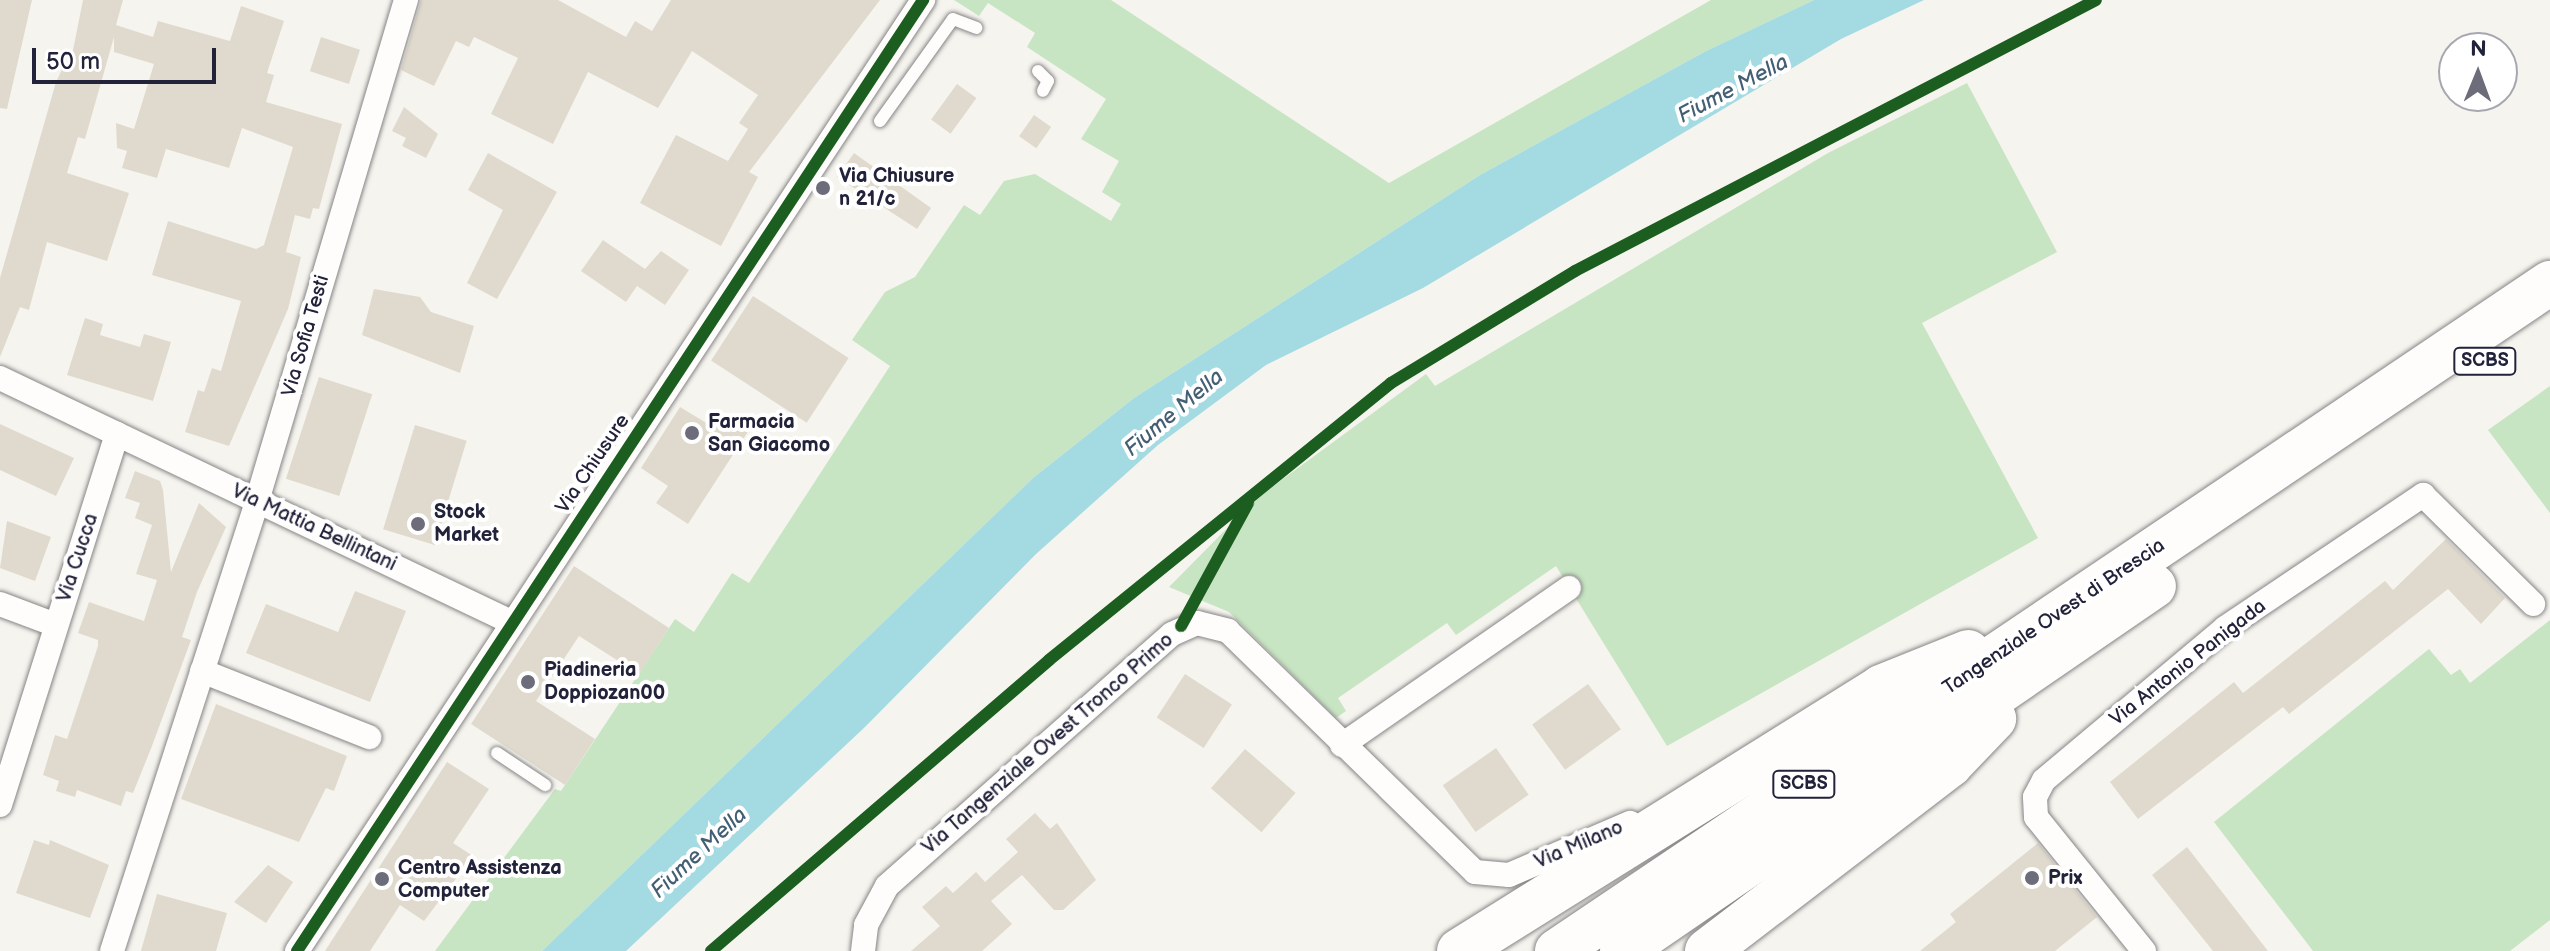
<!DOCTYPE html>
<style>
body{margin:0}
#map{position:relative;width:2550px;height:951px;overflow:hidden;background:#f6f4ee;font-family:"Balsamiq Sans",sans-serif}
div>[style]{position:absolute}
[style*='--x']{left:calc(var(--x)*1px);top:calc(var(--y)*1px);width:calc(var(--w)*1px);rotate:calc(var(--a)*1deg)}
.green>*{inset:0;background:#c7e5c2}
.water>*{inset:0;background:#a4dbe3}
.building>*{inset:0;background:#e0dace;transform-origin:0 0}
.roads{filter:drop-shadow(0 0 2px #868587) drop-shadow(0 0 2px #868587)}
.lane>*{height:12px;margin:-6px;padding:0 6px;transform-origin:6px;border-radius:6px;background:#fefdfc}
.street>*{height:24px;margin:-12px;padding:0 12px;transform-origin:12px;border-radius:12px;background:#fefdfc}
.highway>*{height:44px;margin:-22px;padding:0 22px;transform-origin:22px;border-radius:22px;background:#fefdfc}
.cycleway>*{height:12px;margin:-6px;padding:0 6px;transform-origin:6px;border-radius:6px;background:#1b5e20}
.dots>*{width:22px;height:22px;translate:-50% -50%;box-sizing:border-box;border:4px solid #fff;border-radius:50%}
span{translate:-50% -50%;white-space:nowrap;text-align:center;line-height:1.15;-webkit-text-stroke:8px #fff;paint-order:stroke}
.shield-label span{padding:2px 6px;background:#fff;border:2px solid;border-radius:6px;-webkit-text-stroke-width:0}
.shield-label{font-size:18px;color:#22223b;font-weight:700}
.poi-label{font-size:20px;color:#22223b;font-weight:700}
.left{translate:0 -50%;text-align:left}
.street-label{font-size:20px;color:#22223b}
.water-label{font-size:22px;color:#435f74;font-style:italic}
.north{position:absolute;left:2438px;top:32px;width:80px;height:80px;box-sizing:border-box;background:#fff;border:2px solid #a7a7b1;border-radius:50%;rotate:1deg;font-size:22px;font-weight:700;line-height:32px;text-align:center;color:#22223b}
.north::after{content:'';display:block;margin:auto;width:28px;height:36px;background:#6c6c7a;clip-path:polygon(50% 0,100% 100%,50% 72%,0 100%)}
.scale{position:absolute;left:32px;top:48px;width:184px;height:36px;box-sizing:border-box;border:4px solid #22223b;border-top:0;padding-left:10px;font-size:24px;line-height:28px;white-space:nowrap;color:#22223b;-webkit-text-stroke:6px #fff;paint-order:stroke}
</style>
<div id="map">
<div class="green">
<i style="clip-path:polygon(954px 0,1111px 0,1389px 183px,1711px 0,1814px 0,1706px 51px,1480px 175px,1134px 398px,1033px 478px,542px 951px,435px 951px,555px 789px,561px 791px,675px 619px,694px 632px,732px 573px,749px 583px,890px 366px,852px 340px,885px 292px,915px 277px,964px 205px,980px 215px,1004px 181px,1035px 174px,1111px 221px,1121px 204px,1102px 192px,1119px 161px,1081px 139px,1106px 99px,1027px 47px,1035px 33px,988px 3px,979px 16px)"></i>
<i style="clip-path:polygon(1967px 83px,2057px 252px,1922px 323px,2038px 538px,1667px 746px,1556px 566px,1456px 635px,1447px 623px,1338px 698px,1346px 711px,1336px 718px,1229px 612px,1169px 587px,1257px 498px,1426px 374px,1435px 386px,1828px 153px)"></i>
<i style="clip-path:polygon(2550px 386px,2550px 513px,2488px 430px)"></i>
<i style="clip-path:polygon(2550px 620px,2550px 920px,2510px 951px,2313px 951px,2214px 822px,2429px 649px,2451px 675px,2460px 669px,2470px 683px)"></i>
</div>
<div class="water">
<i style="clip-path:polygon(1814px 0,1924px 0,1841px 39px,1423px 288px,1266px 365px,1158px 445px,1036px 554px,865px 727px,626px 951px,542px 951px,1033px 478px,1134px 398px,1480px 175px,1706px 51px)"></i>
</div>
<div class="building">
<i style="clip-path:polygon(0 0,32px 0,7px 109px,0 108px)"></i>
<i style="clip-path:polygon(83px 0,123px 0,116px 25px,153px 37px,158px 21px,230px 41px,241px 6px,284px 21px,267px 73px,274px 75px,266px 102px,342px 124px,319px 209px,313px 208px,310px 219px,295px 215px,286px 252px,301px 257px,288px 309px,229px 446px,185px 432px,198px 390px,204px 392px,212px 368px,221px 371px,241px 301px,152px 275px,168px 221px,256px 249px,264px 245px,293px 147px,242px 128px,229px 168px,166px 149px,157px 178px,122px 168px,127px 151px,117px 148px,116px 123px,134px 129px,154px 64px,114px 52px,114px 37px,85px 139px,78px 137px,67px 173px,129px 193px,107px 261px,47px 242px,29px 310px,20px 307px,0 357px,0 278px,56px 82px,65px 63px,70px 65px)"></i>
<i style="clip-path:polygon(421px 0,558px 0,626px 37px,635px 21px,652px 31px,671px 0,880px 0,749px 172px,758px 177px,721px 246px,640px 203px,676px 135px,728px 161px,748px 129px,739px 123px,758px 95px,692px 51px,658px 108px,588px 72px,553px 144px,491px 114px,518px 58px,474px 37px,469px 47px,456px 41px,434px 86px,401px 70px)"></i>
<i style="left:321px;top:37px;width:41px;height:36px;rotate:18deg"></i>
<i style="left:957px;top:84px;width:24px;height:44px;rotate:36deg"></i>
<i style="clip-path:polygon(404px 107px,438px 134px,426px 158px,402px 146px,406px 138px,392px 131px)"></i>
<i style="left:1034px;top:115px;width:21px;height:26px;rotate:35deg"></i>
<i style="clip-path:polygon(488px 153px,557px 192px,497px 299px,467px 283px,503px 210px,468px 190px)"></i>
<i style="clip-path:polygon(854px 153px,931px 208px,917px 229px,837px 177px)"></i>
<i style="clip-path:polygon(603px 240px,645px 269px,661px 251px,689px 270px,665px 305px,637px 286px,626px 302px,581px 271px)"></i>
<i style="clip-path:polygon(374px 289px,420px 297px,431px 312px,474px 326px,460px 373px,362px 335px)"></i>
<i style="left:753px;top:296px;width:114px;height:77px;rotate:33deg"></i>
<i style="clip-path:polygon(85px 318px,103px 324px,100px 335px,140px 347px,144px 334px,171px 342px,153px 401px,67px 375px)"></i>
<i style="left:319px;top:377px;width:56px;height:107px;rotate:18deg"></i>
<i style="clip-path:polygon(680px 407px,708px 424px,718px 410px,749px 430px,688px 524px,656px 503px,668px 486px,641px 468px)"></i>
<i style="clip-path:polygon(0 424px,74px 458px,56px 496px,0 470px)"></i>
<i style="left:415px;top:425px;width:54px;height:109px;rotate:17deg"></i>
<i style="clip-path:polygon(135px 471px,160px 481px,163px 490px,171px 572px,199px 503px,226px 527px,197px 592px,182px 637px,191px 640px,152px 746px,133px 793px,126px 791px,121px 806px,77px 790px,75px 797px,56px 791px,59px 781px,43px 775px,55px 735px,67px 739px,98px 646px,98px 640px,78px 633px,89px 602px,144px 621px,157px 580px,136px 574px,152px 525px,135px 518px,140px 503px,125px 498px)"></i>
<i style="clip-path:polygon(7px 521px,51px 537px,35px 581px,0 568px)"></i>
<i style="clip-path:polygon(2446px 539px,2505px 598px,2481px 624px,2448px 589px,2289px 714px,2283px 707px,2138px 819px,2110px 782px,2234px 682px,2243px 693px,2385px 581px,2393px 590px)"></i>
<i style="clip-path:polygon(574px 566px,669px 628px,639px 674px,579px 636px,536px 701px,595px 739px,565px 785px,471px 724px)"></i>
<i style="clip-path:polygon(355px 591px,406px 611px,370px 702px,246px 653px,266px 604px,338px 632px)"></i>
<i style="left:1185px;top:674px;width:56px;height:52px;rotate:33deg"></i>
<i style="left:1588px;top:684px;width:56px;height:69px;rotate:54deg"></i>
<i style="clip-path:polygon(216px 704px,347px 756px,334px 791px,326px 788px,299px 842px,181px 799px)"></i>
<i style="left:1496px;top:748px;width:57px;height:65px;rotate:55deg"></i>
<i style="left:1245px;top:749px;width:67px;height:52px;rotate:41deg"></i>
<i style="clip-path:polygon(447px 762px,489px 789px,453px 843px,473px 856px,424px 921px,400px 905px,370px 951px,325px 951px)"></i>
<i style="clip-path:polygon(1035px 813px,1050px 829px,1057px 823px,1096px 880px,1063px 910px,1054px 910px,1022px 875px,991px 901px,1012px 924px,982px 951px,911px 951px,940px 926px,922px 907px,946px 886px,953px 893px,976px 872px,985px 882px,1018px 852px,1006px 839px)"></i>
<i style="clip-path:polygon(34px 840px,49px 845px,50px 840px,109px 865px,90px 918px,16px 893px)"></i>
<i style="clip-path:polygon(2038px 843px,2097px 917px,2055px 951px,1920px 951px,1956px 922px,1950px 914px)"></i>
<i style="clip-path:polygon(2187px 847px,2268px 951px,2213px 951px,2152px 875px)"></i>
<i style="clip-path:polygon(268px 865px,293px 882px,266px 923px,234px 902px)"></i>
<i style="clip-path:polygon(157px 894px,227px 913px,216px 951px,141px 951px)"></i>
</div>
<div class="roads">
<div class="lane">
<i style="--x:1038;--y:71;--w:14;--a:45"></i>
<i style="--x:1048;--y:81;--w:11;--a:117"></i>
<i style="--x:880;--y:121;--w:125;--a:-54.4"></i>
<i style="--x:953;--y:19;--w:25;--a:21"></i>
<i style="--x:497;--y:753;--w:58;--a:33.7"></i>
</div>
<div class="street">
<i style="--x:0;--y:378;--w:130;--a:25.6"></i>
<i style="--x:117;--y:434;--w:389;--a:107.5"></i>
<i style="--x:117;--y:434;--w:437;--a:25.5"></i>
<i style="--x:0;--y:604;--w:60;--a:20.6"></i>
<i style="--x:202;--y:671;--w:180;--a:21.6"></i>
<i style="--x:1342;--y:745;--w:276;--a:-34.7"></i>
<i style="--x:112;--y:951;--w:473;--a:-72.1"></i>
<i style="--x:257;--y:501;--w:523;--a:-73.44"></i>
<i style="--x:297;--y:951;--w:1139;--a:-56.64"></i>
<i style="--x:863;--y:951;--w:26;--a:-83"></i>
<i style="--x:866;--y:925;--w:44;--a:-61.7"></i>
<i style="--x:887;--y:886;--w:380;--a:-41.5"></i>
<i style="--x:1172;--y:634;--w:27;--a:-24"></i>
<i style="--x:1197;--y:623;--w:32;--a:14"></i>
<i style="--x:1228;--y:631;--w:345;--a:44.3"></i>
<i style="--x:1475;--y:872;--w:34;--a:5"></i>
<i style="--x:1509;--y:875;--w:132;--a:-23.3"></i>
<i style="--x:2144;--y:951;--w:172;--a:-128.9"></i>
<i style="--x:2036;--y:817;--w:20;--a:-93"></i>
<i style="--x:2035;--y:797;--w:19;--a:-62"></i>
<i style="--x:2044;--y:780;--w:236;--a:-40"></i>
<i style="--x:2225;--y:628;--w:239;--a:-33.9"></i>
<i style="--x:2423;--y:495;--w:155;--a:44.7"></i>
</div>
<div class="highway">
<i style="--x:1459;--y:951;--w:498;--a:-32"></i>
<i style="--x:1881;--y:687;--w:94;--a:-21.9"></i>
<i style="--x:1557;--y:951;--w:1197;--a:-33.93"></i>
<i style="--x:1622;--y:951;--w:645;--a:-34.45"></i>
<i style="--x:1707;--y:951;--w:306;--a:-37.4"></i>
<i style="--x:1950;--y:765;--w:64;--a:-46.3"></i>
</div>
</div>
<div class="cycleway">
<i style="--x:1181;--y:626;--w:140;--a:-61.4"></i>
<i style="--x:297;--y:951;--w:1139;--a:-56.64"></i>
<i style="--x:711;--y:951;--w:446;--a:-40.7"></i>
<i style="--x:1049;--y:660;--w:440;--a:-39"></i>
<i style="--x:1391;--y:383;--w:215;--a:-31.3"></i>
<i style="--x:1575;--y:271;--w:587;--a:-27.48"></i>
</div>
<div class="dots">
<i style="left:823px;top:188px;background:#6c6c7a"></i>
<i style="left:692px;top:433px;background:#6c6c7a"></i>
<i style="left:418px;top:524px;background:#6c6c7a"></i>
<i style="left:528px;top:682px;background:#6c6c7a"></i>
<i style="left:2032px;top:878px;background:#6c6c7a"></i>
<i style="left:382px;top:879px;background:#6c6c7a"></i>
</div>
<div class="shield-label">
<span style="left:2485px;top:361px">SCBS</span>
<span style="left:1804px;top:784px">SCBS</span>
</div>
<div class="poi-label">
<span class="left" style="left:839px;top:188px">Via Chiusure<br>n 21/c</span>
<span class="left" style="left:708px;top:434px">Farmacia<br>San Giacomo</span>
<span class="left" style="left:434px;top:524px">Stock<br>Market</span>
<span class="left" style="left:544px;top:682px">Piadineria<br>Doppiozan00</span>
<span class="left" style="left:398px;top:880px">Centro Assistenza<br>Computer</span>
<span class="left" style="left:2048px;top:878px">Prix</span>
</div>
<div class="street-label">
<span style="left:306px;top:336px;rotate:-74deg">Via Sofia Testi</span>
<span style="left:593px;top:464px;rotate:-56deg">Via Chiusure</span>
<span style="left:314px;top:528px;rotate:25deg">Via Mattia Bellintani</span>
<span style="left:78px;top:558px;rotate:-72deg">Via Cucca</span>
<span style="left:2054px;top:617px;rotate:-34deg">Tangenziale Ovest di Brescia</span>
<span style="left:2188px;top:663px;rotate:-38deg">Via Antonio Panigada</span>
<span style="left:1048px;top:744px;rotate:-41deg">Via Tangenziale Ovest Tronco Primo</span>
<span style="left:1579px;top:845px;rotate:-23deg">Via Milano</span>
</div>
<div class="water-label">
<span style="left:1733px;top:89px;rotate:-28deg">Fiume Mella</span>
<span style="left:1174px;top:413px;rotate:-40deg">Fiume Mella</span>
<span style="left:699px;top:853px;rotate:-43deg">Fiume Mella</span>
</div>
<div class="north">N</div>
<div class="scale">50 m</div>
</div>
